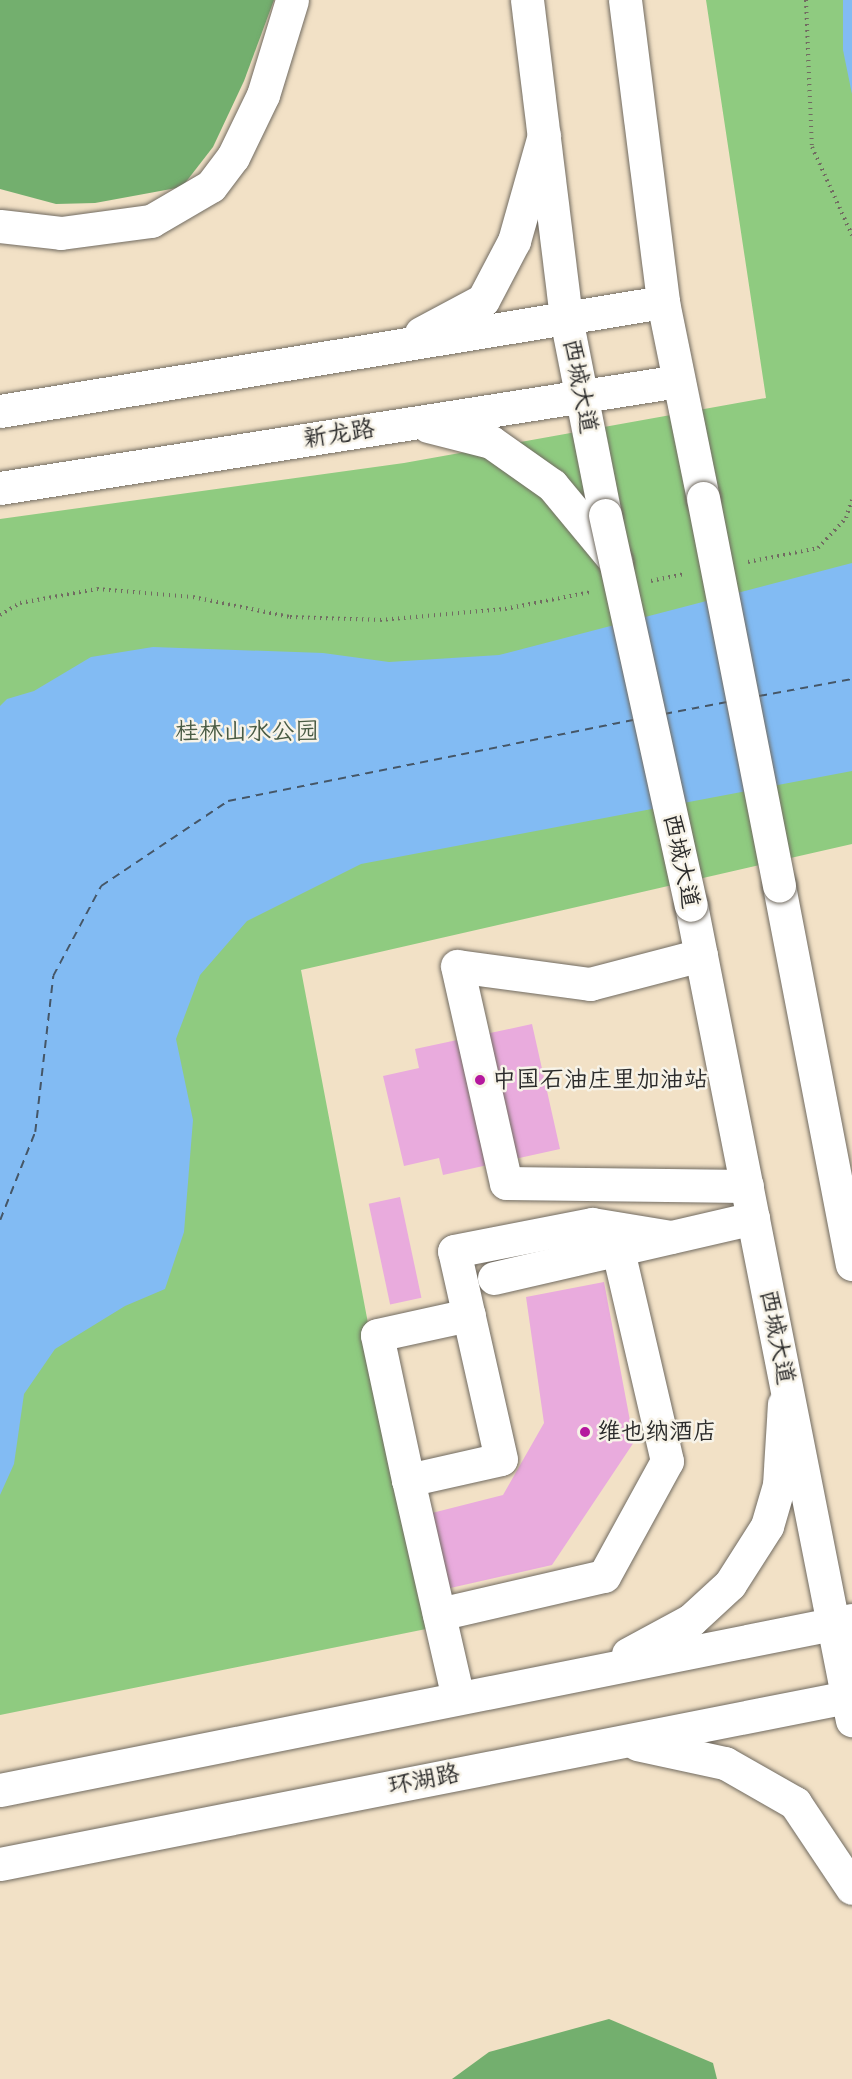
<!DOCTYPE html>
<meta charset="utf-8">
<style>
body{margin:0}
#map{position:relative;width:852px;height:2079px;overflow:hidden;background:#f2e1c6;font-family:Caveat,"LXGW WenKai TC",sans-serif}
div>[style]{position:absolute}
[style*='--x']{left:calc(var(--x)*1px);top:calc(var(--y)*1px);width:calc(var(--w)*1px);rotate:calc(var(--a)*1deg)}
.green>*{inset:0;background:#8fcb80}
.forest>*{inset:0;background:#73af6e}
.water>*{inset:0;background:#82bbf3}
.ferry>*{height:1.5px;margin-top:-0.75px;transform-origin:0;background:repeating-linear-gradient(90deg,#455667 0 8px,transparent 0 14px)}
.building>*{inset:0;background:#e9abdd;transform-origin:0 0}
.path>*{height:4px;margin-top:-2px;transform-origin:0;background:repeating-linear-gradient(90deg,#716b61 0 1.5px,transparent 0 6px)}
.roads{filter:drop-shadow(0 0 2px #716b61) drop-shadow(0 0 2px #716b61)}
.minor>*{height:33px;margin:-16.5px;padding:0 16.5px;transform-origin:16.5px;border-radius:16.5px;background:#fff}
.major>*{height:33px;margin:-16.5px;padding:0 16.5px;transform-origin:16.5px;border-radius:16.5px;background:#fff}
.highway>*{height:33px;margin:-16.5px;padding:0 16.5px;transform-origin:16.5px;border-radius:16.5px;background:#fff}
.bridges{filter:drop-shadow(0 0 2px #716b61) drop-shadow(0 0 2px #716b61)}
.highway-bridge>*{height:33px;margin:-16.5px;padding:0 16.5px;transform-origin:16.5px;border-radius:16.5px;background:#fff}
.dots>*{width:16px;height:16px;translate:-50% -50%;box-sizing:border-box;border:3px solid #f7f3e8;border-radius:50%}
span{translate:-50% -50%;white-space:nowrap;text-align:center;line-height:1.15;-webkit-text-stroke:5px #f7f3e8;paint-order:stroke}
.street-label{font-size:24px;color:#2b2b2b}
.park-label{font-size:24px;color:#495b44}
.poi-label{font-size:24px;color:#2b2b2b}
.left{translate:0 -50%;text-align:left}
</style>
<div id="map">
<div class="green">
<i style="clip-path:polygon(706px 0,852px 0,852px 844px,301px 970px,426px 1629px,0 1715px,0 519px,404px 463px,766px 398px)"></i>
</div>
<div class="forest">
<i style="clip-path:polygon(0 0,274px 0,244px 81px,213px 147px,182px 187px,95px 203px,56px 204px,0 189px)"></i>
<i style="clip-path:polygon(609px 2019px,713px 2063px,717px 2079px,452px 2079px,489px 2052px)"></i>
</div>
<div class="water">
<i style="clip-path:polygon(843px 0,852px 0,852px 94px,843px 50px)"></i>
<i style="clip-path:polygon(852px 563px,852px 771px,361px 864px,247px 921px,200px 975px,176px 1039px,193px 1120px,184px 1232px,165px 1289px,125px 1306px,55px 1349px,24px 1394px,14px 1464px,0 1495px,0 706px,7px 699px,34px 691px,91px 657px,153px 647px,323px 653px,389px 662px,499px 655px)"></i>
</div>
<div class="ferry">
<i style="--x:759;--y:696;--w:95;--a:-10.4"></i>
<i style="--x:664;--y:714;--w:64;--a:-10.8"></i>
<i style="--x:0;--y:1220;--w:95;--a:-68.3"></i>
<i style="--x:35;--y:1132;--w:157;--a:-83.4"></i>
<i style="--x:53;--y:976;--w:102;--a:-61.9"></i>
<i style="--x:101;--y:886;--w:153;--a:-33.8"></i>
<i style="--x:228;--y:801;--w:413;--a:-11.3"></i>
</div>
<div class="building">
<i style="clip-path:polygon(532px 1024px,560px 1149px,443px 1175px,439px 1158px,404px 1166px,383px 1076px,419px 1068px,415px 1049px)"></i>
<i style="left:400px;top:1197px;width:103px;height:32px;rotate:78deg"></i>
<i style="clip-path:polygon(604px 1282px,634px 1442px,552px 1565px,446px 1589px,432px 1513px,503px 1495px,544px 1423px,526px 1297px)"></i>
</div>
<div class="path">
<i style="--x:806;--y:0;--w:147;--a:87.7"></i>
<i style="--x:812;--y:147;--w:97;--a:65.6"></i>
<i style="--x:748;--y:562;--w:71;--a:-11.3"></i>
<i style="--x:818;--y:548;--w:41;--a:-47"></i>
<i style="--x:846;--y:518;--w:19;--a:-72"></i>
<i style="--x:651;--y:581;--w:35;--a:-12"></i>
<i style="--x:0;--y:615;--w:23;--a:-31"></i>
<i style="--x:20;--y:603;--w:78;--a:-10.3"></i>
<i style="--x:97;--y:589;--w:96;--a:4.8"></i>
<i style="--x:193;--y:597;--w:99;--a:11.7"></i>
<i style="--x:290;--y:617;--w:90;--a:1.9"></i>
<i style="--x:380;--y:620;--w:125;--a:-5"></i>
<i style="--x:505;--y:609;--w:88;--a:-11.2"></i>
</div>
<div class="roads">
<div class="minor">
<i style="--x:0;--y:226;--w:61;--a:6.5"></i>
<i style="--x:61;--y:233;--w:91;--a:-7.6"></i>
<i style="--x:151;--y:221;--w:69;--a:-30.3"></i>
<i style="--x:211;--y:186;--w:36;--a:-53"></i>
<i style="--x:233;--y:157;--w:69;--a:-64.2"></i>
<i style="--x:263;--y:95;--w:99;--a:-73"></i>
<i style="--x:701;--y:955;--w:115;--a:165.4"></i>
<i style="--x:590;--y:984;--w:134;--a:-172.3"></i>
<i style="--x:457;--y:966;--w:222;--a:77.3"></i>
<i style="--x:506;--y:1183;--w:241;--a:0.7"></i>
<i style="--x:494;--y:1278;--w:266;--a:-13"></i>
<i style="--x:408;--y:1480;--w:148;--a:-102.1"></i>
<i style="--x:377;--y:1335;--w:94;--a:-12.3"></i>
<i style="--x:439;--y:1614;--w:169;--a:-13"></i>
<i style="--x:604;--y:1576;--w:131;--a:-61.3"></i>
<i style="--x:667;--y:1461;--w:217;--a:-103.1"></i>
<i style="--x:458;--y:1698;--w:224;--a:-102.9"></i>
<i style="--x:408;--y:1480;--w:95;--a:-12.7"></i>
<i style="--x:501;--y:1459;--w:213;--a:-102.7"></i>
<i style="--x:454;--y:1251;--w:141;--a:-11.1"></i>
<i style="--x:592;--y:1224;--w:80;--a:9.3"></i>
</div>
<div class="major">
<i style="--x:421;--y:333;--w:70;--a:-28"></i>
<i style="--x:483;--y:300;--w:67;--a:-62.3"></i>
<i style="--x:514;--y:241;--w:110;--a:-74.2"></i>
<i style="--x:0;--y:411;--w:672;--a:-9.34"></i>
<i style="--x:428;--y:426;--w:65;--a:14.3"></i>
<i style="--x:491;--y:442;--w:75;--a:35.2"></i>
<i style="--x:552;--y:485;--w:100;--a:50.3"></i>
<i style="--x:0;--y:488;--w:687;--a:-8.96"></i>
<i style="--x:628;--y:1654;--w:72;--a:-28.4"></i>
<i style="--x:691;--y:1620;--w:53;--a:-42.7"></i>
<i style="--x:730;--y:1584;--w:69;--a:-57.5"></i>
<i style="--x:767;--y:1526;--w:43;--a:-73.7"></i>
<i style="--x:779;--y:1485;--w:81;--a:-86.5"></i>
<i style="--x:637;--y:1744;--w:90;--a:12.2"></i>
<i style="--x:725;--y:1763;--w:81;--a:29.7"></i>
<i style="--x:795;--y:1803;--w:102;--a:56.2"></i>
<i style="--x:0;--y:1790;--w:869;--a:-11.28"></i>
<i style="--x:0;--y:1864;--w:868;--a:-11.15"></i>
</div>
<div class="highway">
<i style="--x:527;--y:0;--w:320;--a:83"></i>
<i style="--x:566;--y:318;--w:201;--a:78.8"></i>
<i style="--x:625;--y:0;--w:304;--a:82.8"></i>
<i style="--x:663;--y:302;--w:200;--a:78.5"></i>
<i style="--x:779;--y:886;--w:385;--a:79.1"></i>
<i style="--x:691;--y:905;--w:831;--a:78.83"></i>
</div>
</div>
<div class="bridges">
<div class="highway-bridge">
<i style="--x:703;--y:498;--w:395;--a:78.9"></i>
<i style="--x:605;--y:515;--w:399;--a:77.6"></i>
</div>
</div>
<div class="dots">
<i style="left:480px;top:1080px;background:#b5179e"></i>
<i style="left:585px;top:1432px;background:#b5179e"></i>
</div>
<div class="street-label">
<span style="left:580px;top:386px;rotate:79deg">西城大道</span>
<span style="left:339px;top:434px;rotate:-9deg">新龙路</span>
<span style="left:681px;top:861px;rotate:78deg">西城大道</span>
<span style="left:777px;top:1337px;rotate:79deg">西城大道</span>
<span style="left:424px;top:1780px;rotate:-11deg">环湖路</span>
</div>
<div class="park-label">
<span style="left:247px;top:732px">桂林山水公园</span>
</div>
<div class="poi-label">
<span class="left" style="left:492px;top:1080px">中国石油庄里加油站</span>
<span class="left" style="left:597px;top:1432px">维也纳酒店</span>
</div>
</div>
